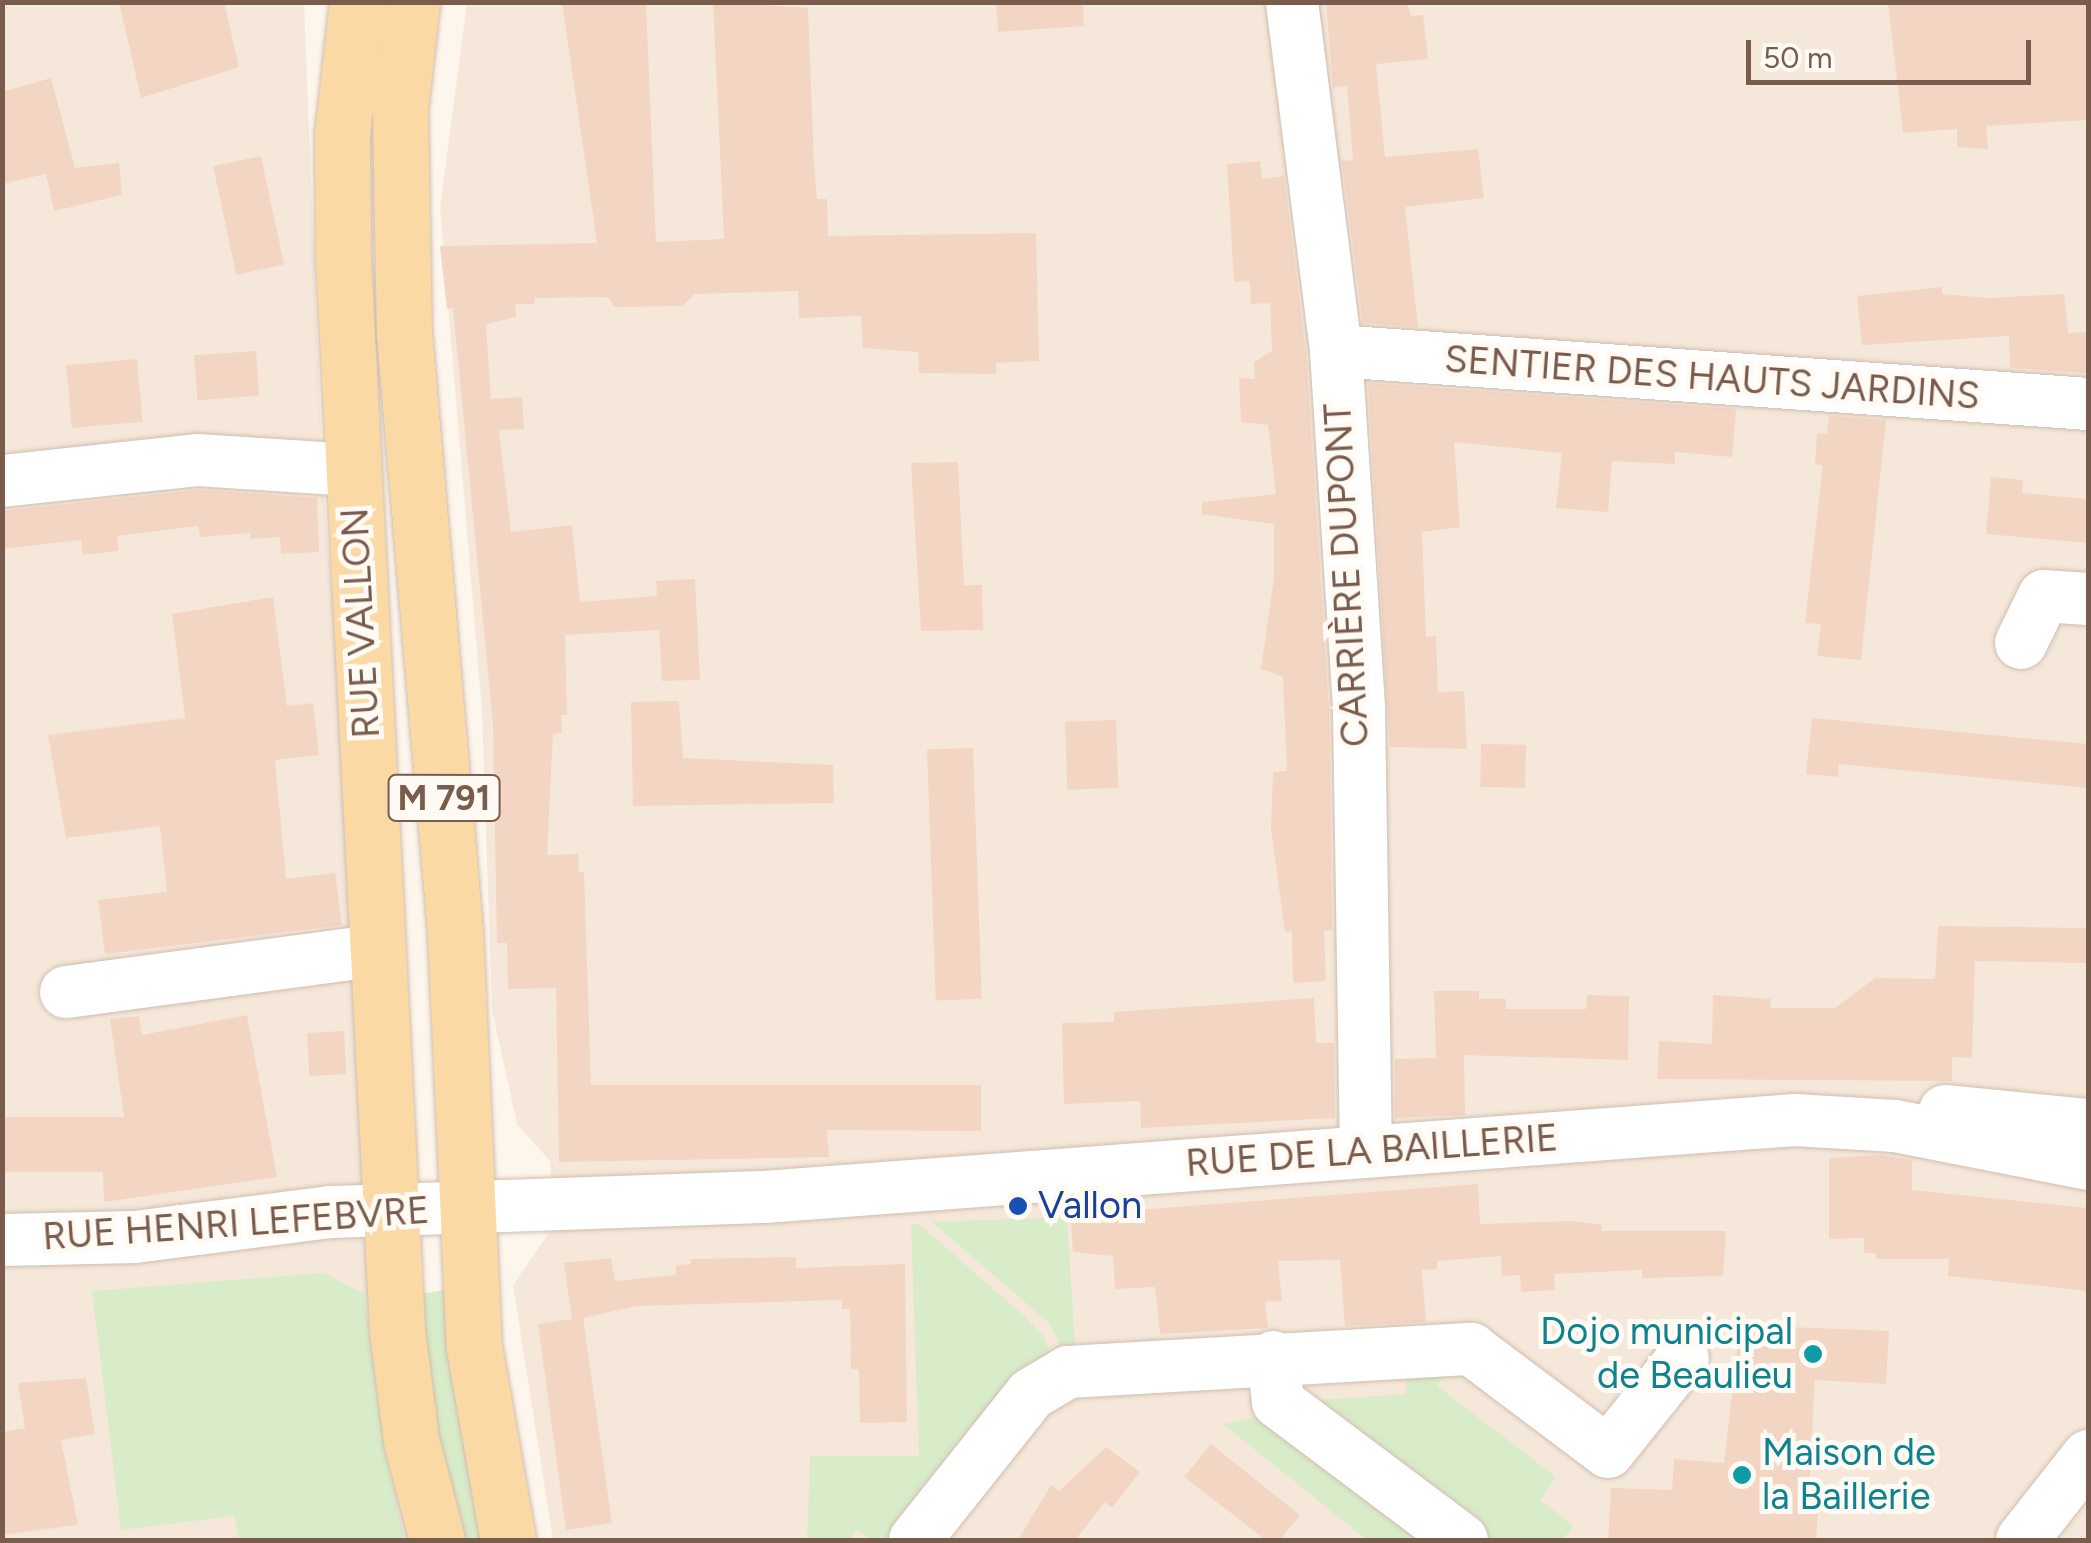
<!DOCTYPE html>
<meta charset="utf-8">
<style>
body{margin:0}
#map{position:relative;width:2091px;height:1543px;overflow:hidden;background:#fdf6ec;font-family:Figtree,sans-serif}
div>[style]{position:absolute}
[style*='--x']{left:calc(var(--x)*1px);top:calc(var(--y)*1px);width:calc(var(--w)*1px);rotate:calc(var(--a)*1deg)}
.residential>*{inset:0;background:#f5e8da}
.green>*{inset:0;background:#d8ecc9;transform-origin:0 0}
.building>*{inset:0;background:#f3d5c3;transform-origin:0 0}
.roads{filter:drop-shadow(0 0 2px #d1beb0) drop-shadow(0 0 2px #d1beb0)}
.minor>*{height:52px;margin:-26px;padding:0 26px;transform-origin:26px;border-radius:26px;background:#fff}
.major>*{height:55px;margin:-27.5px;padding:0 27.5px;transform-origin:27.5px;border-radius:27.5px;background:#fbd9a5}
.dots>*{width:28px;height:28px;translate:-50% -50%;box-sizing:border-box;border:5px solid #fffaf3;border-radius:50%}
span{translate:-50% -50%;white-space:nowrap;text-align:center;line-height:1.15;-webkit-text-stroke:10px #fffaf3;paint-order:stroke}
.shield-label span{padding:2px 8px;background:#fffaf3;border:2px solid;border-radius:8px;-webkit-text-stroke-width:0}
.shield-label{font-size:35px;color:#7a5c4d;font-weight:700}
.street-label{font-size:38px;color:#7a5c4d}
.transit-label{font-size:38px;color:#164399}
.left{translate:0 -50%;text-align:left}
.culture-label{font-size:38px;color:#0d838f}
.right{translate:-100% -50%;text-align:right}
.frame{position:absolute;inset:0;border:5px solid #7a5c4d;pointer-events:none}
.scale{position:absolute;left:1746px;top:40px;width:285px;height:45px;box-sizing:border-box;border:5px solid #7a5c4d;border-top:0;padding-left:12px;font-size:30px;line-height:35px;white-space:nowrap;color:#7a5c4d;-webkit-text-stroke:8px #fffaf3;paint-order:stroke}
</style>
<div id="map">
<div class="residential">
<i style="clip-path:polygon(3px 3px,304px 3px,323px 488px,413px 1540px,3px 1540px)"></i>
<i style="clip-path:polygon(467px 3px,2088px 3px,2088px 1540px,553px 1540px,513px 1285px,555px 1224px,550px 1161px,517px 1124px,492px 1010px,482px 711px,440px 208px)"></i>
</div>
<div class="green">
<i style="clip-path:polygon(1067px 1217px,1075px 1344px,1060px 1345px,1049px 1323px,932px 1222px)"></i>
<i style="clip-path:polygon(919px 1224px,1023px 1315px,1044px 1337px,1052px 1361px,898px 1540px,871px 1540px,857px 1530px,849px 1540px,807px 1540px,810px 1456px,919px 1456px,911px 1225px)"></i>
<i style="clip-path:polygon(324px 1273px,364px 1294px,385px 1453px,405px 1540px,239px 1540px,234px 1516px,121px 1530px,92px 1291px)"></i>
<i style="left:444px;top:1290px;width:254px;height:37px;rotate:80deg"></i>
<i style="clip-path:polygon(1454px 1363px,1437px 1386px,1556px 1477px,1540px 1500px,1574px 1526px,1562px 1540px,1480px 1540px,1304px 1401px,1406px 1394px,1406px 1367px)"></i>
<i style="clip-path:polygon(1274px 1413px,1443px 1540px,1367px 1540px,1223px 1424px)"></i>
</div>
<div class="building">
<i style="clip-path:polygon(119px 2px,224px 2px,239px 67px,141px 98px)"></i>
<i style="clip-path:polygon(562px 2px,646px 2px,656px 242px,724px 239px,713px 2px,808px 8px,814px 164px,817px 199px,827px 199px,828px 236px,1036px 233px,1039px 361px,996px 363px,996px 374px,919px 373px,918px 352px,863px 348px,861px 316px,799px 318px,798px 291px,695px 294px,682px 306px,614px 307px,608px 297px,535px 298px,535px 304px,515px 304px,516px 317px,486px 324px,491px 399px,522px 397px,524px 429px,499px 430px,511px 532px,572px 525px,580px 602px,657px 596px,656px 581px,695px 579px,700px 680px,662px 681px,659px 630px,565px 635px,567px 715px,561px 715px,562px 733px,553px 734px,547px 855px,578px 854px,579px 872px,584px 872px,591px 1085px,981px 1085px,981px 1131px,827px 1130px,829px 1157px,559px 1162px,556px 988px,508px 989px,507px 943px,497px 943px,493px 724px,453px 308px,447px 309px,440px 246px,597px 243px)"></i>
<i style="clip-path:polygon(996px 2px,1083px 2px,1084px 26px,998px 32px)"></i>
<i style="clip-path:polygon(1326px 2px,1407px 2px,1411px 16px,1423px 15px,1428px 59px,1376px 64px,1385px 157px,1478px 149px,1484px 198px,1405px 207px,1418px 327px,1363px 323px,1342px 161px,1353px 160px,1347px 86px,1333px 87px)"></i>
<i style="clip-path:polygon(1888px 2px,2088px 2px,2088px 120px,1986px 126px,1988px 149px,1957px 147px,1957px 129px,1903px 133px)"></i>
<i style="clip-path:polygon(51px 78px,75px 168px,119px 163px,122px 195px,54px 211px,46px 174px,2px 184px,2px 92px)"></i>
<i style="left:261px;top:156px;width:111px;height:49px;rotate:78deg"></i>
<i style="clip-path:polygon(1260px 161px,1262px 179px,1284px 176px,1306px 354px,1329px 711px,1332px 930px,1324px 931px,1326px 981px,1293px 983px,1292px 931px,1285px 932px,1271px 829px,1273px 772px,1287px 771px,1283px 677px,1261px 669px,1274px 577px,1274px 524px,1202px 514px,1202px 502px,1276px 494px,1268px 425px,1241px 422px,1239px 378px,1255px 379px,1254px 362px,1272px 351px,1270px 303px,1251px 304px,1250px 281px,1234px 282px,1227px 164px)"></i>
<i style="clip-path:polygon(1942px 287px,1942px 294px,1990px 298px,2064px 294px,2068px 333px,2088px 332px,2088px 373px,2010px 368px,2009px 336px,1862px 345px,1857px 296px)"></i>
<i style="left:256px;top:351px;width:45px;height:62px;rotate:86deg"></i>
<i style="left:137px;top:359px;width:63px;height:71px;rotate:85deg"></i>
<i style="clip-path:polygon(1368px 383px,1736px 409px,1732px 457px,1675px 452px,1675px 464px,1612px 461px,1608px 512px,1556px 508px,1562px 453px,1454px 442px,1460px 527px,1422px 532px,1426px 637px,1436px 636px,1438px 692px,1464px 691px,1467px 749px,1390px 747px)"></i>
<i style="clip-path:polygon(1829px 416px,1886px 420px,1861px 660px,1817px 656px,1821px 624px,1805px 623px,1823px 465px,1815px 464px,1817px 433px,1827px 434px)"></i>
<i style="clip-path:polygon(958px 462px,964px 585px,982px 585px,983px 630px,921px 631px,911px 463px)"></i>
<i style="clip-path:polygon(1991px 477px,2023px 480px,2022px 493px,2088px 499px,2088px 543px,1986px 534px)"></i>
<i style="clip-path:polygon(199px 490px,317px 498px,319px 552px,281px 554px,280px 537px,251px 539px,250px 533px,200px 537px,198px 526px,117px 536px,119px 551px,83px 555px,81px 540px,2px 549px,2px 511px)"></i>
<i style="clip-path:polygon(273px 597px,287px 706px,313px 703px,319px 755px,275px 760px,286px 879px,335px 873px,342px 925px,105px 954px,98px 900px,167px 892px,160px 826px,66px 838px,48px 735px,185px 718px,172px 614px)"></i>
<i style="clip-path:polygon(679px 701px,683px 758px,833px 765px,834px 803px,633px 806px,631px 702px)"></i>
<i style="clip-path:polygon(1812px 718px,2088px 744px,2088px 788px,1839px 764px,1838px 777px,1806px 774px)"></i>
<i style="left:1116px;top:720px;width:68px;height:51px;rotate:88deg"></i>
<i style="left:1481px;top:744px;width:45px;height:43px;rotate:1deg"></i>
<i style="left:973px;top:748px;width:251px;height:46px;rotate:88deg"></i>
<i style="clip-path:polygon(1938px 926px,2088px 928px,2088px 963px,1975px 961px,1972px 1058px,1952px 1057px,1952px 1081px,1657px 1079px,1659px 1041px,1712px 1044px,1713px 995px,1771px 999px,1770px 1008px,1835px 1008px,1875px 978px,1935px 979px)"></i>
<i style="clip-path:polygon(1434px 991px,1479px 991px,1479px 999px,1506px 999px,1506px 1009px,1586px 1009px,1587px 995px,1629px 996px,1628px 1060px,1464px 1055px,1465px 1115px,1395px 1118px,1395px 1059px,1436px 1058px)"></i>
<i style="clip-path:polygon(1314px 998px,1316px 1043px,1334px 1043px,1335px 1118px,1141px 1128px,1140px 1101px,1064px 1104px,1062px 1023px,1114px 1022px,1114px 1012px)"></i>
<i style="clip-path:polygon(247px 1015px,277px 1177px,104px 1202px,103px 1172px,2px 1172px,2px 1117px,124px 1117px,110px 1019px,139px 1016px,142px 1035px)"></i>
<i style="left:344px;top:1031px;width:43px;height:37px;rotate:87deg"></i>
<i style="clip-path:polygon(1880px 1155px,1912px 1160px,1912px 1190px,2088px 1208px,2088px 1291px,1948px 1276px,1949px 1259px,1876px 1259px,1876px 1253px,1864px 1253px,1864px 1238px,1829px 1239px,1829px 1158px)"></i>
<i style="clip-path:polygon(1478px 1184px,1480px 1224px,1572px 1221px,1602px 1225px,1601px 1231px,1726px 1231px,1723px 1276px,1642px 1278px,1642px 1270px,1554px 1274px,1555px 1290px,1521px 1292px,1520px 1275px,1502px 1276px,1501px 1256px,1437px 1261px,1437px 1269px,1422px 1270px,1426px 1322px,1345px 1326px,1340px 1260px,1278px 1261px,1282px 1301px,1265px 1302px,1268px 1328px,1160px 1334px,1155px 1287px,1115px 1289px,1113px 1256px,1073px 1252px,1071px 1223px,1111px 1222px,1110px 1212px)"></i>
<i style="clip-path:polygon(796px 1257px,796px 1268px,905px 1264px,907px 1422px,860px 1423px,859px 1369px,851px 1369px,850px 1309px,842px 1309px,842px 1300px,637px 1306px,583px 1318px,612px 1523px,566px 1530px,538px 1324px,572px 1319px,564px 1263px,611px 1258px,615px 1281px,676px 1275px,676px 1265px,691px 1264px,690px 1259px)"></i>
<i style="clip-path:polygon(1740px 1325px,1889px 1331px,1886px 1384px,1815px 1380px,1808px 1509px,1818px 1509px,1816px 1540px,1608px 1540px,1611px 1488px,1672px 1490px,1674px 1459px,1724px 1463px)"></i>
<i style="clip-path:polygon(86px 1378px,95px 1434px,61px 1440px,78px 1525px,2px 1535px,2px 1432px,25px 1428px,18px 1383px)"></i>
<i style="clip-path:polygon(1211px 1444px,1300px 1515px,1280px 1540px,1266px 1540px,1184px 1477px)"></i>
<i style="clip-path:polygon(1106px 1447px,1140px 1472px,1112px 1508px,1105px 1502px,1075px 1540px,1018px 1540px,1051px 1485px,1059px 1491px)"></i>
</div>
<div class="roads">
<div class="minor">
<i style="--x:1292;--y:2;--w:352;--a:82.8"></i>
<i style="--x:1336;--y:351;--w:360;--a:86.3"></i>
<i style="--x:1359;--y:710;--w:441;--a:89.1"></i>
<i style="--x:1336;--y:351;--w:754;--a:4.03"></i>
<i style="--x:2;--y:481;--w:196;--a:-6.1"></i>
<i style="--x:197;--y:460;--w:156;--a:3.7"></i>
<i style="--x:2021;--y:643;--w:52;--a:-63.9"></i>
<i style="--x:2044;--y:596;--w:44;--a:3.9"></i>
<i style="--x:66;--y:992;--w:316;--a:-7.6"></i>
<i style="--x:1945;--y:1111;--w:144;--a:5.6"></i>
<i style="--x:2;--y:1240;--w:133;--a:-1.3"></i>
<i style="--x:135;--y:1237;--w:197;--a:-7.3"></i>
<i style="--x:330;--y:1212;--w:434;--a:-2"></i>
<i style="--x:764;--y:1197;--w:1034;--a:-4.27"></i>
<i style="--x:1795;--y:1120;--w:100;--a:3.4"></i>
<i style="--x:1895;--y:1126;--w:197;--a:11.1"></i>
<i style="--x:1273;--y:1357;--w:45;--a:83.7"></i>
<i style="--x:1278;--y:1402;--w:230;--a:36.9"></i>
<i style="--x:915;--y:1540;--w:186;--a:-51.5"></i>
<i style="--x:1031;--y:1394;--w:43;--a:-30.7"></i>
<i style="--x:1068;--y:1372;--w:404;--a:-3.3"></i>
<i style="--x:1471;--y:1349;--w:171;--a:36.9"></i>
<i style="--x:1608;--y:1452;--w:120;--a:-51.4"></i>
<i style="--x:2022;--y:1540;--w:107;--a:-51.8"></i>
</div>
<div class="major">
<i style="--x:357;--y:2;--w:135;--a:96.4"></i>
<i style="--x:342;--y:136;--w:121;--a:89.5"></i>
<i style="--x:343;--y:257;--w:1074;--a:87.12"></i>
<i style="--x:397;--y:1330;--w:111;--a:82.7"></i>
<i style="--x:411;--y:1440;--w:103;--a:75.4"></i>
<i style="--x:412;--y:2;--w:108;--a:96.4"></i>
<i style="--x:400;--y:109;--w:224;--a:89"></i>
<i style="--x:404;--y:333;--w:601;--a:85.13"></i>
<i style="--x:455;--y:932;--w:415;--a:87.4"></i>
<i style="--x:474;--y:1347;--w:196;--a:80"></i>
</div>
</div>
<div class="dots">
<i style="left:1018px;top:1206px;background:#1a4fb4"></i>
<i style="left:1813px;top:1354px;background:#0f9aa8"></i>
<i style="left:1742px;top:1475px;background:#0f9aa8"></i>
</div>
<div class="shield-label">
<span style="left:444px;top:798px">M 791</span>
</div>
<div class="street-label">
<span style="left:1712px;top:378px;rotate:4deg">SENTIER DES HAUTS JARDINS</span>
<span style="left:1347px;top:575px;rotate:-93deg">CARRIÈRE DUPONT</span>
<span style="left:361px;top:623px;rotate:-93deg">RUE VALLON</span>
<span style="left:1372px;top:1151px;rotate:-4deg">RUE DE LA BAILLERIE</span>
<span style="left:236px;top:1224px;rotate:-4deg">RUE HENRI LEFEBVRE</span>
</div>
<div class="transit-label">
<span class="left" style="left:1038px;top:1206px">Vallon</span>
</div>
<div class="culture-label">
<span class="right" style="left:1793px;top:1354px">Dojo municipal<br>de Beaulieu</span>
<span class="left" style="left:1762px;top:1475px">Maison de<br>la Baillerie</span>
</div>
<div class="frame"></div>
<div class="scale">50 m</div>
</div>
